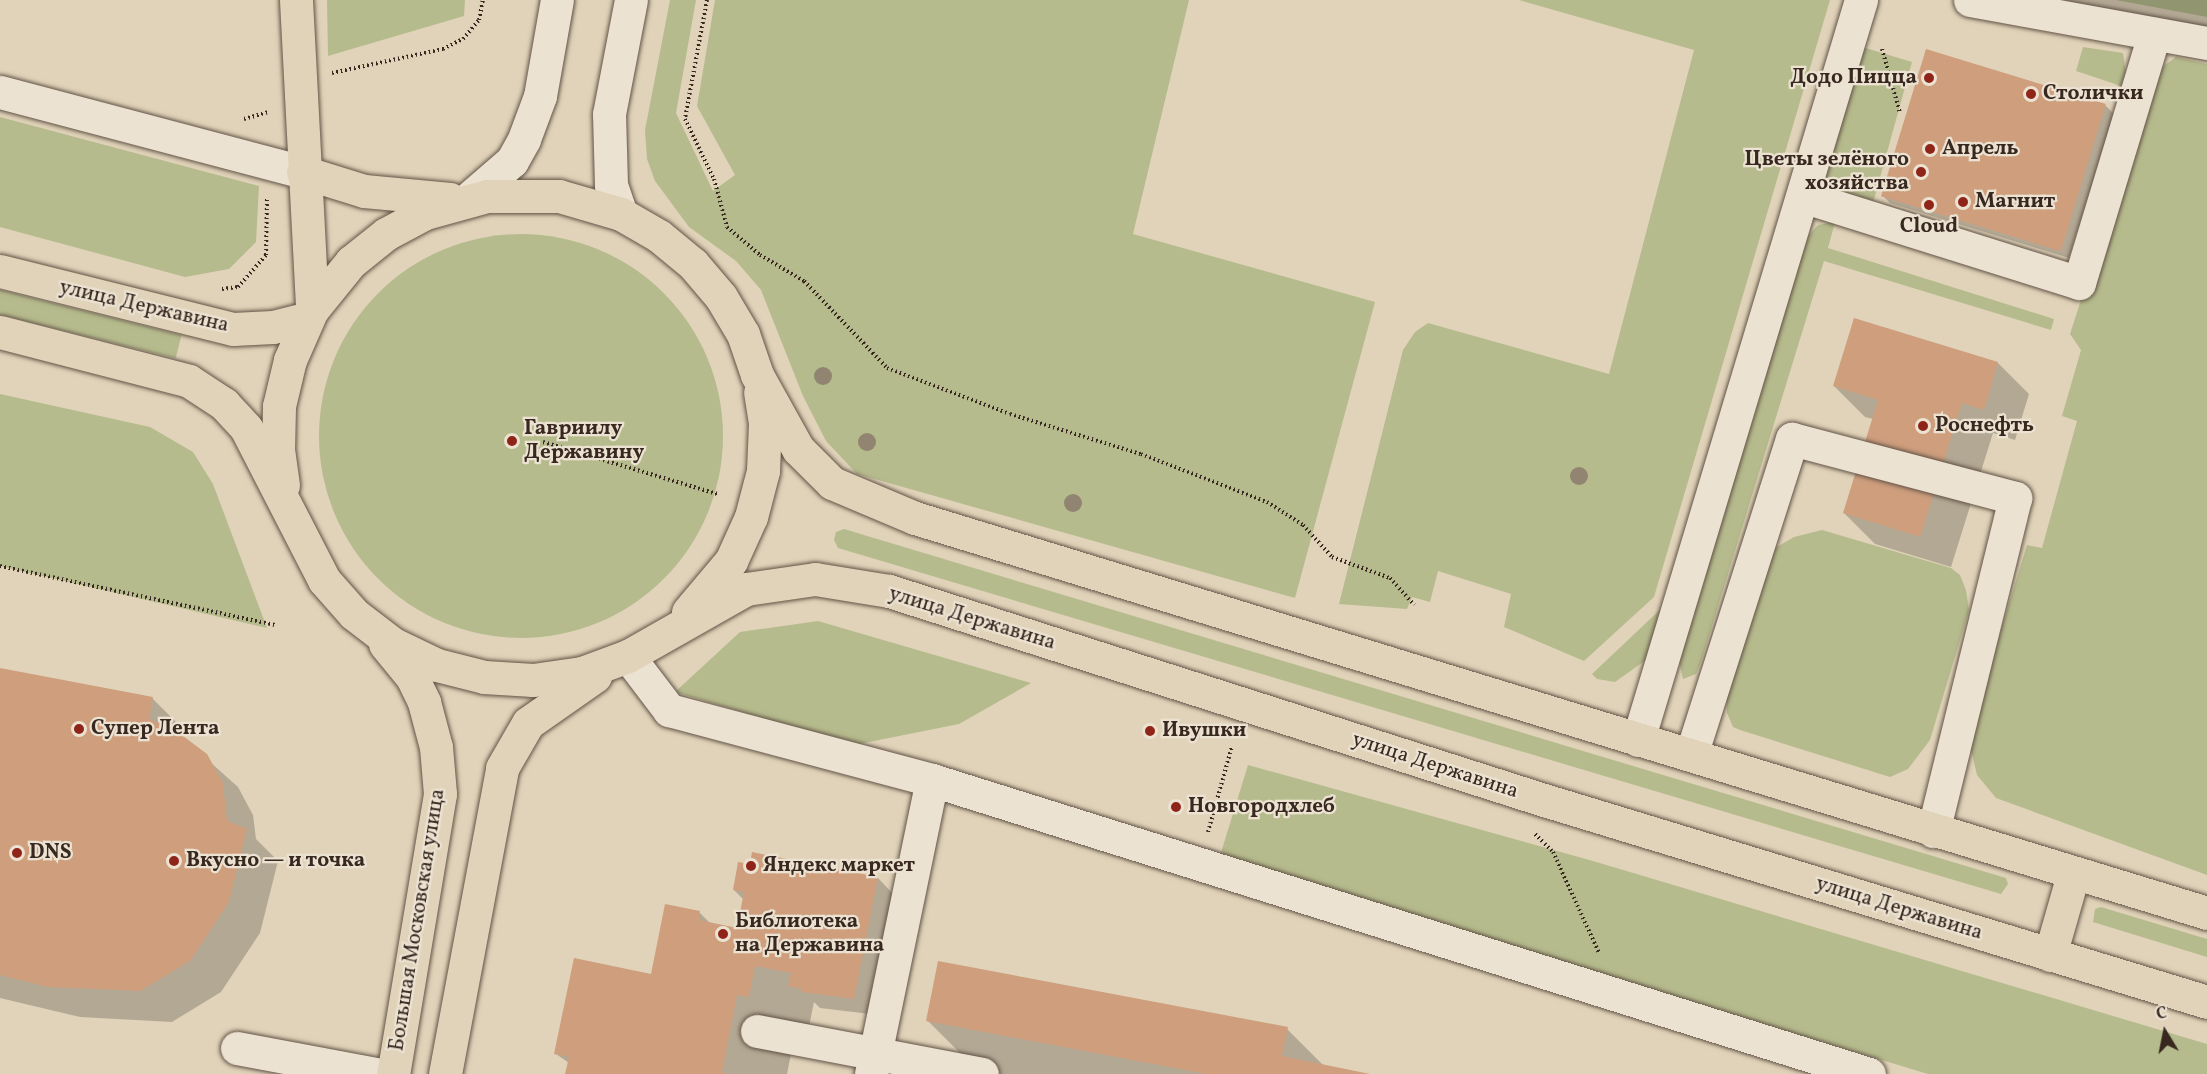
<!DOCTYPE html>
<meta charset="utf-8">
<style>
body{margin:0}
#map{position:relative;width:2207px;height:1074px;overflow:hidden;background:#e0d3b9;font-family:Vollkorn,serif}
div>[style]{position:absolute}
[style*='--x']{left:calc(var(--x)*1px);top:calc(var(--y)*1px);width:calc(var(--w)*1px);rotate:calc(var(--a)*1deg)}
.green>*{inset:0;background:#b6bb8d;transform-origin:0 0}
.round{border-radius:50%}
.shadow>*{inset:0;background:#0003}
.building>*{inset:0;background:#ce9e7d;transform-origin:0 0}
.path>*{height:4px;margin-top:-2px;transform-origin:0;background:repeating-linear-gradient(90deg,#382820 0 1.5px,transparent 0 4.5px)}
.roads{filter:drop-shadow(0 0 2px #625346) drop-shadow(0 0 2px #625346)}
.minor>*{height:33px;margin:-16.5px;padding:0 16.5px;transform-origin:16.5px;border-radius:16.5px;background:#ebe2d2}
.major>*{height:33px;margin:-16.5px;padding:0 16.5px;transform-origin:16.5px;border-radius:16.5px;background:#e0d3b9}
.trees>*{width:18px;height:18px;margin:-9px;border-radius:50%;background:#918571}
.dots>*{width:16px;height:16px;translate:-50% -50%;box-sizing:border-box;border:3px solid #ebe2d2;border-radius:50%}
span{translate:-50% -50%;white-space:nowrap;text-align:center;line-height:1.15;-webkit-text-stroke:4.5px #ebe2d2;paint-order:stroke}
.poi-label{font-size:21px;color:#382820;font-weight:700}
.right{translate:-100% -50%;text-align:right}
.left{translate:0 -50%;text-align:left}
.street-label{font-size:21px;color:#382820}
.north{position:absolute;left:2135px;top:1002px;width:60px;height:60px;-webkit-text-stroke:4px #ebe2d2;paint-order:stroke;rotate:350deg;font-size:16px;font-weight:700;line-height:24px;text-align:center;color:#382820}
.north::after{content:'';display:block;margin:auto;width:21px;height:27px;background:#382820;clip-path:polygon(50% 0,100% 100%,50% 72%,0 100%)}
</style>
<div id="map">
<div class="green">
<i style="clip-path:polygon(327px 0,465px 0,464px 16px,328px 56px)"></i>
<i style="clip-path:polygon(670px 0,696px 0,676px 113px,713px 191px,735px 175px,697px 106px,715px 0,1189px 0,1133px 234px,1375px 302px,1295px 598px,857px 474px,826px 441px,803px 396px,761px 290px,736px 261px,689px 227px,655px 181px,647px 159px,645px 130px)"></i>
<i style="clip-path:polygon(1519px 0,1830px 0,1654px 597px,1584px 661px,1504px 627px,1511px 594px,1438px 571px,1430px 602px,1412px 597px,1407px 609px,1339px 604px,1403px 350px,1415px 332px,1428px 323px,1609px 374px,1694px 50px)"></i>
<i style="clip-path:polygon(2116px 0,2207px 0,2207px 17px)"></i>
<i style="clip-path:polygon(1859px 46px,1912px 62px,1873px 203px,1835px 190px,1826px 181px,1823px 170px)"></i>
<i style="clip-path:polygon(2083px 47px,2123px 53px,2126px 73px,2121px 86px,2076px 71px)"></i>
<i style="clip-path:polygon(2176px 57px,2207px 64px,2207px 875px,1996px 798px,1977px 775px,1968px 737px,2027px 545px,2042px 548px,2077px 421px,2062px 416px,2081px 350px,2070px 334px,2154px 73px)"></i>
<i style="clip-path:polygon(0 117px,259px 186px,256px 242px,229px 269px,185px 277px,0 227px)"></i>
<i style="clip-path:polygon(1835px 222px,1828px 248px,2054px 319px,2051px 330px,1824px 261px,1700px 665px,1696px 674px,1683px 679px,1679px 660px,1802px 243px,1818px 225px)"></i>
<i class="round" style="left:319px;top:234px;width:404px;height:404px"></i>
<i style="left:0;top:290px;width:187px;height:24px;rotate:14deg"></i>
<i style="clip-path:polygon(0 394px,150px 427px,193px 452px,213px 484px,267px 628px,0 566px)"></i>
<i style="clip-path:polygon(844px 529px,2006px 878px,2008px 884px,2001px 894px,838px 548px,834px 540px,836px 532px)"></i>
<i style="clip-path:polygon(1822px 530px,1951px 568px,1960px 575px,1966px 590px,1969px 610px,1930px 740px,1908px 769px,1890px 777px,1740px 730px,1733px 727px,1727px 713px,1726px 682px,1775px 548px,1794px 537px)"></i>
<i style="clip-path:polygon(1665px 605px,1646px 660px,1615px 682px,1597px 679px,1592px 674px)"></i>
<i style="clip-path:polygon(818px 621px,1031px 683px,959px 724px,854px 745px,675px 692px,740px 632px)"></i>
<i style="clip-path:polygon(1248px 765px,1593px 861px,2207px 1044px,2207px 1074px,1928px 1074px,1219px 859px)"></i>
<i style="clip-path:polygon(2101px 907px,2207px 939px,2207px 957px,2093px 922px,2095px 909px)"></i>
</div>
<div class="shadow">
<i style="clip-path:polygon(2039px 0,2207px 0,2207px 34px)"></i>
<i style="clip-path:polygon(1927px 50px,2106px 106px,2114px 114px,2069px 258px,1890px 203px,1882px 195px)"></i>
<i style="clip-path:polygon(1998px 363px,2029px 394px,2015px 440px,1993px 433px,1951px 567px,1875px 544px,1844px 513px,1873px 419px,1865px 417px,1834px 386px)"></i>
<i style="clip-path:polygon(0 669px,153px 699px,184px 730px,182px 737px,238px 787px,253px 815px,256px 839px,278px 861px,260px 933px,221px 992px,172px 1022px,80px 1017px,0 998px)"></i>
<i style="clip-path:polygon(878px 878px,894px 895px,870px 1014px,820px 1008px,814px 1002px,804px 1051px,792px 1049px,787px 1074px,567px 1074px,569px 1063px,556px 1054px,652px 975px,700px 913px,711px 924px,738px 929px,744px 900px,734px 890px)"></i>
<i style="clip-path:polygon(928px 1021px,1287px 1029px,1324px 1066px,1367px 1074px,994px 1074px,978px 1071px)"></i>
</div>
<div class="building">
<i style="left:1926px;top:49px;width:188px;height:154px;rotate:17deg"></i>
<i style="clip-path:polygon(1854px 318px,1998px 362px,1984px 410px,1962px 403px,1920px 537px,1843px 513px,1878px 400px,1833px 386px)"></i>
<i style="clip-path:polygon(0 668px,153px 697px,149px 719px,175px 730px,207px 754px,223px 783px,227px 821px,247px 829px,229px 902px,190px 961px,140px 991px,48px 987px,0 975px)"></i>
<i style="clip-path:polygon(752px 852px,878px 877px,854px 999px,802px 992px,802px 989px,788px 986px,791px 973px,755px 966px,749px 997px,737px 995px,722px 1072px,728px 1074px,565px 1074px,569px 1057px,554px 1054px,574px 958px,651px 974px,665px 904px,700px 911px,699px 920px,737px 928px,744px 892px,733px 890px,738px 862px,750px 864px)"></i>
<i style="clip-path:polygon(938px 961px,1288px 1027px,1282px 1056px,1370px 1074px,1206px 1074px,926px 1021px)"></i>
</div>
<div class="path">
<i style="--x:707;--y:0;--w:121;--a:100.5"></i>
<i style="--x:685;--y:119;--w:67;--a:64.2"></i>
<i style="--x:714;--y:179;--w:50;--a:74.8"></i>
<i style="--x:727;--y:227;--w:43;--a:40.3"></i>
<i style="--x:760;--y:255;--w:51;--a:30.6"></i>
<i style="--x:804;--y:281;--w:120;--a:46.3"></i>
<i style="--x:887;--y:368;--w:131;--a:20.5"></i>
<i style="--x:1010;--y:414;--w:137;--a:17"></i>
<i style="--x:1141;--y:454;--w:135;--a:20.9"></i>
<i style="--x:1267;--y:502;--w:43;--a:32.6"></i>
<i style="--x:1303;--y:525;--w:43;--a:47.8"></i>
<i style="--x:1332;--y:557;--w:62;--a:19.9"></i>
<i style="--x:1390;--y:578;--w:36;--a:48"></i>
<i style="--x:1882;--y:49;--w:66;--a:74.3"></i>
<i style="--x:332;--y:73;--w:114;--a:-12.2"></i>
<i style="--x:443;--y:49;--w:22;--a:-27"></i>
<i style="--x:463;--y:39;--w:25;--a:-50"></i>
<i style="--x:479;--y:20;--w:20;--a:-79"></i>
<i style="--x:244;--y:119;--w:25;--a:-16"></i>
<i style="--x:222;--y:289;--w:16;--a:-7"></i>
<i style="--x:238;--y:287;--w:43;--a:-48.8"></i>
<i style="--x:266;--y:255;--w:57;--a:-89"></i>
<i style="--x:543;--y:442;--w:182;--a:16.6"></i>
<i style="--x:0;--y:566;--w:281;--a:12.1"></i>
<i style="--x:1208;--y:832;--w:89;--a:-74.4"></i>
<i style="--x:1535;--y:834;--w:25;--a:45"></i>
<i style="--x:1553;--y:852;--w:111;--a:65.5"></i>
</div>
<div class="roads">
<div class="minor">
<i style="--x:1970;--y:0;--w:241;--a:10.3"></i>
<i style="--x:0;--y:92;--w:313;--a:14.8"></i>
<i style="--x:1805;--y:197;--w:287;--a:17.4"></i>
<i style="--x:2079;--y:283;--w:260;--a:-73.2"></i>
<i style="--x:468;--y:199;--w:58;--a:-40.8"></i>
<i style="--x:512;--y:161;--w:25;--a:-61"></i>
<i style="--x:524;--y:139;--w:46;--a:-69.6"></i>
<i style="--x:540;--y:96;--w:97;--a:-80"></i>
<i style="--x:621;--y:214;--w:31;--a:-109"></i>
<i style="--x:611;--y:185;--w:71;--a:-91.6"></i>
<i style="--x:609;--y:114;--w:116;--a:-79.1"></i>
<i style="--x:628;--y:656;--w:68;--a:52.8"></i>
<i style="--x:669;--y:710;--w:272;--a:14.9"></i>
<i style="--x:932;--y:780;--w:982;--a:17.42"></i>
<i style="--x:1638;--y:740;--w:773;--a:-73.23"></i>
<i style="--x:1691;--y:755;--w:332;--a:-72.3"></i>
<i style="--x:1792;--y:439;--w:231;--a:14.8"></i>
<i style="--x:2015;--y:498;--w:343;--a:103.8"></i>
<i style="--x:757;--y:1031;--w:229;--a:10.8"></i>
<i style="--x:237;--y:1048;--w:141;--a:10.6"></i>
<i style="--x:871;--y:1074;--w:300;--a:-78.3"></i>
</div>
<div class="major">
<i style="--x:296;--y:0;--w:310;--a:87"></i>
<i style="--x:303;--y:172;--w:64;--a:17.3"></i>
<i style="--x:364;--y:191;--w:86;--a:5.3"></i>
<i style="--x:0;--y:271;--w:240;--a:14"></i>
<i style="--x:233;--y:329;--w:40;--a:-2.9"></i>
<i style="--x:273;--y:327;--w:36;--a:-14"></i>
<i style="--x:0;--y:332;--w:195;--a:14.5"></i>
<i style="--x:189;--y:381;--w:42;--a:33.3"></i>
<i style="--x:224;--y:404;--w:33;--a:47"></i>
<i style="--x:246;--y:428;--w:171;--a:62.8"></i>
<i style="--x:324;--y:580;--w:45;--a:48.6"></i>
<i style="--x:354;--y:614;--w:49;--a:37.6"></i>
<i style="--x:393;--y:644;--w:49;--a:25.5"></i>
<i style="--x:437;--y:665;--w:49;--a:14.3"></i>
<i style="--x:484;--y:677;--w:49;--a:3.5"></i>
<i style="--x:533;--y:680;--w:49;--a:-8.1"></i>
<i style="--x:582;--y:673;--w:49;--a:-20.3"></i>
<i style="--x:628;--y:656;--w:136;--a:-29.6"></i>
<i style="--x:746;--y:589;--w:70;--a:-8.2"></i>
<i style="--x:815;--y:579;--w:75;--a:9.2"></i>
<i style="--x:889;--y:591;--w:688;--a:17.7"></i>
<i style="--x:1544;--y:800;--w:693;--a:16.94"></i>
<i style="--x:283;--y:485;--w:34;--a:-98"></i>
<i style="--x:278;--y:451;--w:45;--a:-88.7"></i>
<i style="--x:279;--y:406;--w:47;--a:-76.6"></i>
<i style="--x:290;--y:360;--w:55;--a:-66.3"></i>
<i style="--x:312;--y:310;--w:62;--a:-50.9"></i>
<i style="--x:351;--y:262;--w:45;--a:-38.7"></i>
<i style="--x:386;--y:234;--w:44;--a:-28.3"></i>
<i style="--x:425;--y:213;--w:64;--a:-15.3"></i>
<i style="--x:487;--y:196;--w:72;--a:0"></i>
<i style="--x:559;--y:196;--w:65;--a:16.2"></i>
<i style="--x:621;--y:214;--w:44;--a:30.1"></i>
<i style="--x:659;--y:236;--w:44;--a:39.5"></i>
<i style="--x:693;--y:264;--w:43;--a:49.7"></i>
<i style="--x:721;--y:297;--w:43;--a:59.3"></i>
<i style="--x:743;--y:334;--w:43;--a:71.1"></i>
<i style="--x:757;--y:375;--w:85;--a:61"></i>
<i style="--x:798;--y:449;--w:48;--a:45"></i>
<i style="--x:832;--y:483;--w:90;--a:22.9"></i>
<i style="--x:915;--y:518;--w:1351;--a:17"></i>
<i style="--x:688;--y:612;--w:67;--a:-49.9"></i>
<i style="--x:731;--y:561;--w:48;--a:-65.6"></i>
<i style="--x:751;--y:517;--w:48;--a:-75.4"></i>
<i style="--x:763;--y:471;--w:48;--a:-87.6"></i>
<i style="--x:765;--y:423;--w:31;--a:-99"></i>
<i style="--x:385;--y:644;--w:43;--a:50.7"></i>
<i style="--x:412;--y:677;--w:28;--a:64"></i>
<i style="--x:424;--y:702;--w:47;--a:75.1"></i>
<i style="--x:436;--y:747;--w:47;--a:85.1"></i>
<i style="--x:440;--y:794;--w:284;--a:99.5"></i>
<i style="--x:2050;--y:955;--w:83;--a:-74"></i>
<i style="--x:445;--y:1074;--w:311;--a:-79.4"></i>
<i style="--x:502;--y:768;--w:52;--a:-60"></i>
<i style="--x:528;--y:723;--w:82;--a:-35"></i>
</div>
</div>
<div class="trees">
<i style="left:823px;top:376px"></i>
<i style="left:867px;top:442px"></i>
<i style="left:1579px;top:476px"></i>
<i style="left:1073px;top:503px"></i>
</div>
<div class="dots">
<i style="left:1929px;top:78px;background:#8f2418"></i>
<i style="left:2031px;top:94px;background:#8f2418"></i>
<i style="left:1930px;top:149px;background:#8f2418"></i>
<i style="left:1921px;top:172px;background:#8f2418"></i>
<i style="left:1963px;top:202px;background:#8f2418"></i>
<i style="left:1929px;top:205px;background:#8f2418"></i>
<i style="left:1923px;top:426px;background:#8f2418"></i>
<i style="left:512px;top:441px;background:#8f2418"></i>
<i style="left:79px;top:729px;background:#8f2418"></i>
<i style="left:1150px;top:731px;background:#8f2418"></i>
<i style="left:1176px;top:807px;background:#8f2418"></i>
<i style="left:17px;top:853px;background:#8f2418"></i>
<i style="left:174px;top:861px;background:#8f2418"></i>
<i style="left:751px;top:866px;background:#8f2418"></i>
<i style="left:723px;top:934px;background:#8f2418"></i>
</div>
<div class="poi-label">
<span class="right" style="left:1917px;top:78px">Додо Пицца</span>
<span class="left" style="left:2043px;top:94px">Столички</span>
<span class="left" style="left:1942px;top:149px">Апрель</span>
<span class="right" style="left:1909px;top:172px">Цветы зелёного<br>хозяйства</span>
<span class="left" style="left:1975px;top:202px">Магнит</span>
<span style="left:1929px;top:227px">Cloud</span>
<span class="left" style="left:1935px;top:426px">Роснефть</span>
<span class="left" style="left:524px;top:441px">Гавриилу<br>Державину</span>
<span class="left" style="left:91px;top:729px">Супер Лента</span>
<span class="left" style="left:1162px;top:731px">Ивушки</span>
<span class="left" style="left:1188px;top:807px">Новгородхлеб</span>
<span class="left" style="left:29px;top:853px">DNS</span>
<span class="left" style="left:186px;top:861px">Вкусно — и точка</span>
<span class="left" style="left:763px;top:866px">Яндекс маркет</span>
<span class="left" style="left:735px;top:934px">Библиотека<br>на Державина</span>
</div>
<div class="street-label">
<span style="left:144px;top:307px;rotate:13deg">улица Державина</span>
<span style="left:972px;top:619px;rotate:17deg">улица Державина</span>
<span style="left:1435px;top:766px;rotate:18deg">улица Державина</span>
<span style="left:1899px;top:909px;rotate:17deg">улица Державина</span>
<span style="left:418px;top:920px;rotate:-81deg">Большая Московская улица</span>
</div>
<div class="north">С</div>
</div>
